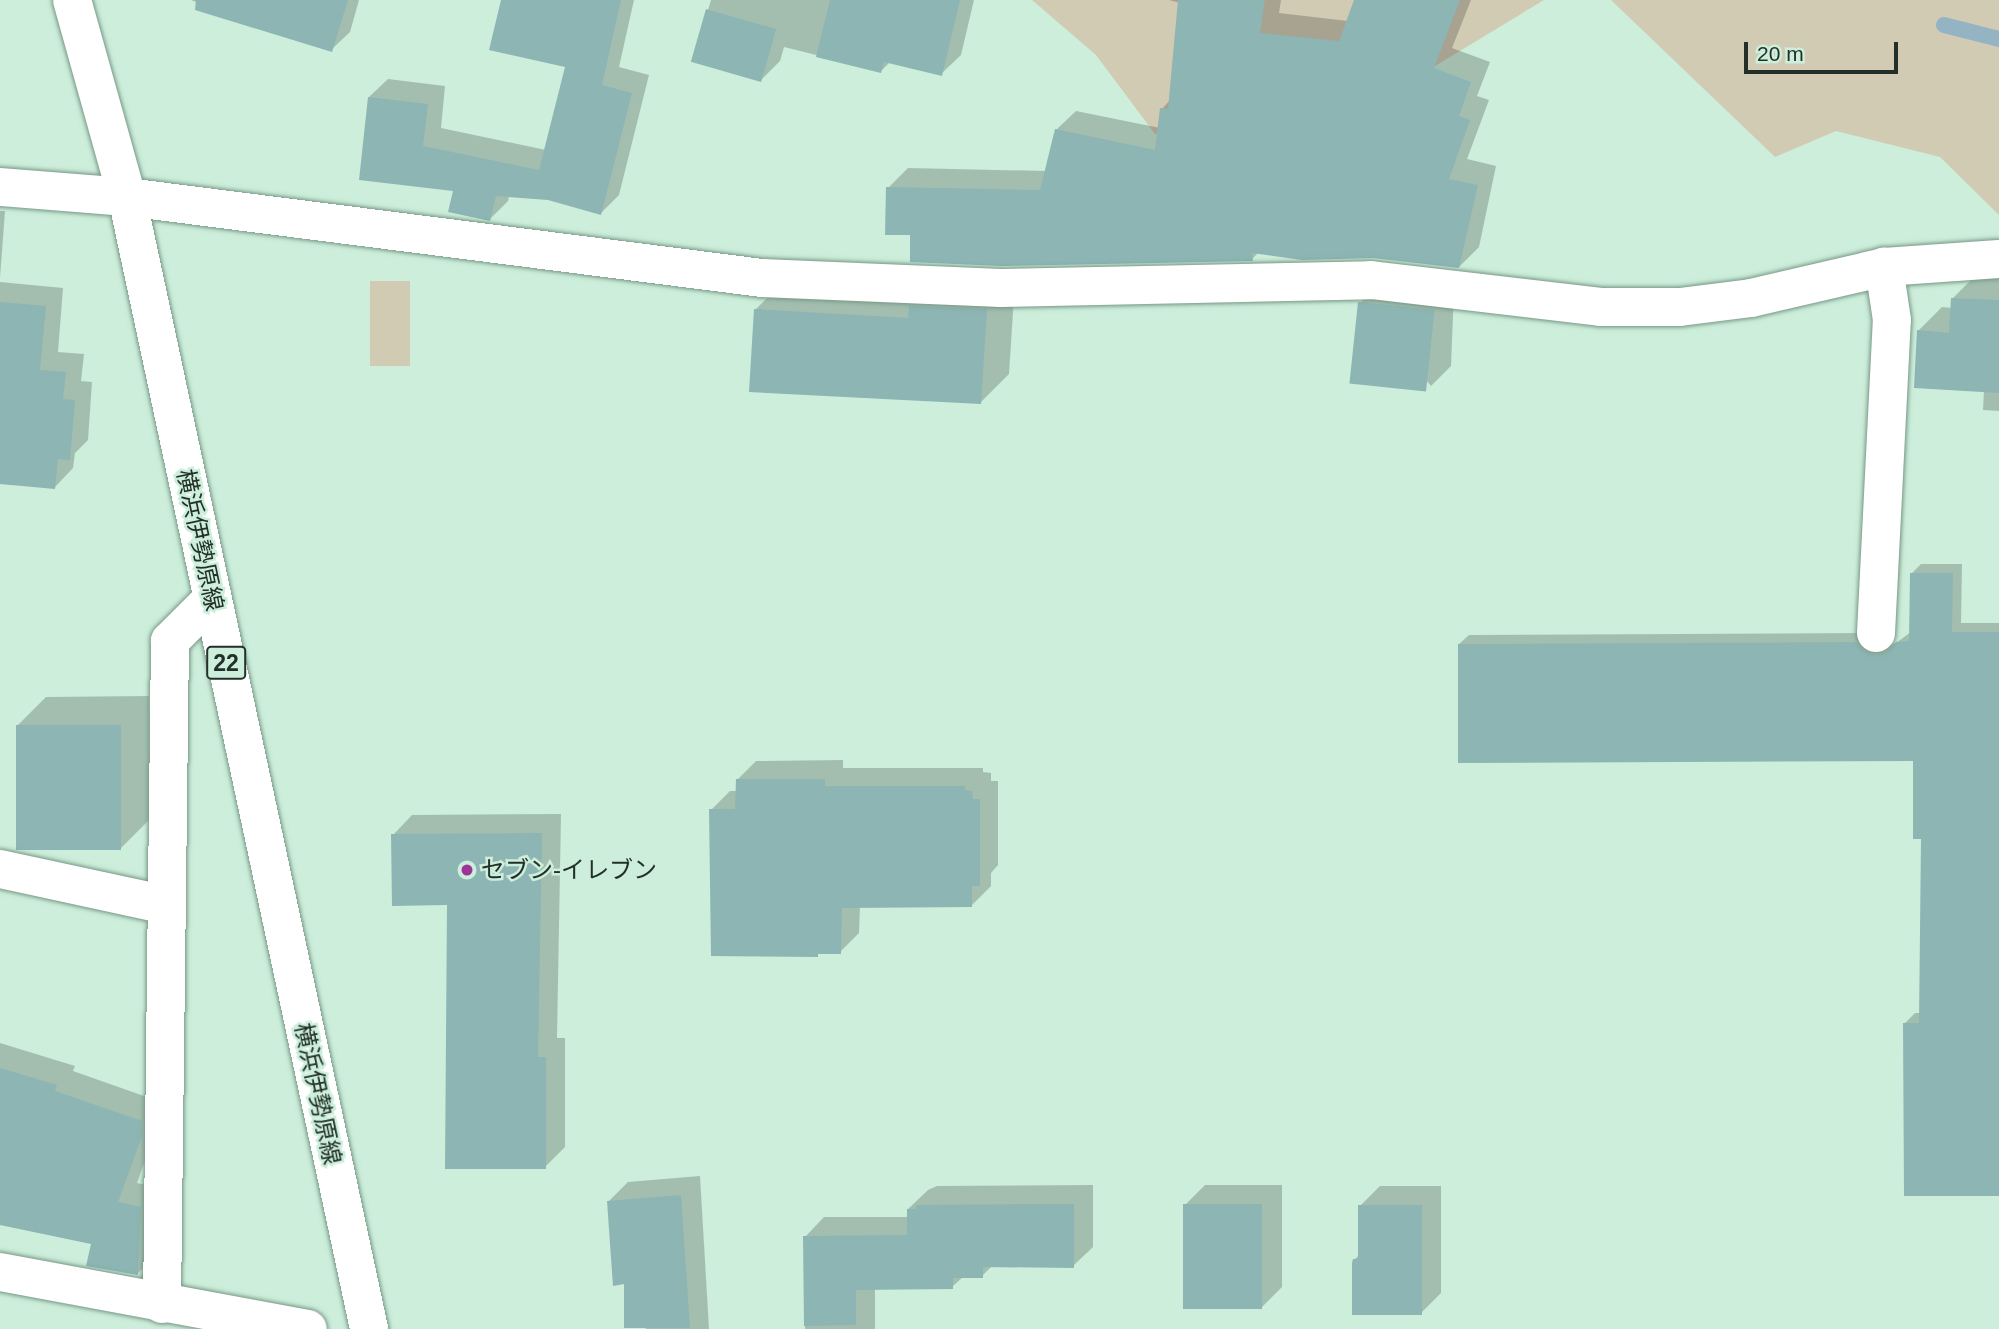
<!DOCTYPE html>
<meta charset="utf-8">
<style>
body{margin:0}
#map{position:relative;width:1999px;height:1329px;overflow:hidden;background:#cceedb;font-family:Helvetica,"Noto Sans JP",sans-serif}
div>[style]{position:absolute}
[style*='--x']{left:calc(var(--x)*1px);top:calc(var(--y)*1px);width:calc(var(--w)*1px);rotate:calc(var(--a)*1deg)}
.green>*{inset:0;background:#d2cbb4;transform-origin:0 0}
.shadow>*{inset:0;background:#0003}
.stream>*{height:16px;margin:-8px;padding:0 8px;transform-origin:8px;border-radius:8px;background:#94b4c4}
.building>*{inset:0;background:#8cb5b4;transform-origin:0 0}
.roads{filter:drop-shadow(0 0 2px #789886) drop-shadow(0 0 2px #789886)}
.minor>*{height:38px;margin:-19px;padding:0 19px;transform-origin:19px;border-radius:19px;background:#fff}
.major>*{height:38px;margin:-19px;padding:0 19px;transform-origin:19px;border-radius:19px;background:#fff}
.dots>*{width:19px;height:19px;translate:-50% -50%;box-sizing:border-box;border:4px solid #cceedb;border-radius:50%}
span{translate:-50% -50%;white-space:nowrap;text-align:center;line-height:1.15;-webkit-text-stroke:5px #cceedb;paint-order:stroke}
.shield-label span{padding:2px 5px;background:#cceedb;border:2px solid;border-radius:5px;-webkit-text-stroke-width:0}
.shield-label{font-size:23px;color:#233029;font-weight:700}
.street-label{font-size:24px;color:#233029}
.poi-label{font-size:24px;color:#233029}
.left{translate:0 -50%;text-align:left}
.scale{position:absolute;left:1744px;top:42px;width:154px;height:32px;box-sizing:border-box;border:4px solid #233029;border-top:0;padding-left:9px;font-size:21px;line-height:24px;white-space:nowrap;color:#233029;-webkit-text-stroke:5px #cceedb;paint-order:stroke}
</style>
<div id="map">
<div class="green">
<i style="clip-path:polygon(1032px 0,1544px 0,1354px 115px,1261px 143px,1155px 134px,1096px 55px)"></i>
<i style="clip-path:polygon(1611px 0,1999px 0,1999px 215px,1940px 157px,1836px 131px,1775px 157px)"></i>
<i style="left:370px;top:281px;width:40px;height:85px"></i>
</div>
<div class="shadow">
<i style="clip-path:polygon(191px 0,359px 0,350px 32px,331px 50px,257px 27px)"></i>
<i style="clip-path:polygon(503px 0,634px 0,619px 67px,649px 75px,619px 195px,601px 213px,548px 199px,509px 196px,508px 201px,490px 219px,455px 190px,369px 97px,388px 79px,445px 86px,441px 128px,546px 150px,567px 66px)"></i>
<i style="clip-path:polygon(711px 0,974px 0,961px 55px,941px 74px,891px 61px,881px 71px,784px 47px,780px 61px,761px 80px,693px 61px)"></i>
<i style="clip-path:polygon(1169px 0,1281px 0,1279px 13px,1348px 21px,1356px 0,1471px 0,1452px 48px,1490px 62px,1477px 96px,1489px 100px,1467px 159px,1496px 166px,1479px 247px,1459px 267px,1373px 257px,1259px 252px,1252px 259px,912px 234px,888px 188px,908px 168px,1046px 171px,1056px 130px,1076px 111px,1160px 128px,1162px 109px,1170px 100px,1180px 3px)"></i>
<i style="clip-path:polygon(0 211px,5px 211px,0 278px)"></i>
<i style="clip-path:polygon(1976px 275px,1999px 276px,1999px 411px,1983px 410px,1984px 390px,1918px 331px,1942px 307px,1952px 308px,1952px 299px)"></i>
<i style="clip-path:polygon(784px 281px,1015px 281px,1009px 374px,980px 403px,755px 310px)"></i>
<i style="clip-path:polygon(0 282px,63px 288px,58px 352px,84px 354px,81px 381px,92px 382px,88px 440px,75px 453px,73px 468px,55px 487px,0 482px)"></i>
<i style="clip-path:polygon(1380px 283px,1454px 290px,1451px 366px,1431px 386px,1360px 303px)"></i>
<i style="clip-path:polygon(1921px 564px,1962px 564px,1961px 623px,1999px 623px,1999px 1194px,1905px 1023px,1915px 1013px,1921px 1013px,1923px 837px,1915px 759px,1459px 644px,1469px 635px,1866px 633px,1886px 646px,1896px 643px,1911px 632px,1911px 574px)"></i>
<i style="clip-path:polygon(149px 696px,150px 819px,121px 848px,17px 726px,46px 697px)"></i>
<i style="clip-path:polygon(843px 760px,843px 768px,983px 768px,983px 772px,991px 773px,991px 781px,998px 781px,998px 865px,991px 873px,991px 886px,972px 905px,860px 906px,859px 933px,840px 952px,820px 952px,817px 955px,711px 810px,730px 791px,737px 791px,737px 780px,756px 761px)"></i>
<i style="clip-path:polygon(561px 814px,557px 1038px,565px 1038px,565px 1147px,545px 1167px,449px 904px,393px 835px,412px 815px)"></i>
<i style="clip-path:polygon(0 1043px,75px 1066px,73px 1071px,161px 1102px,161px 1115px,137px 1183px,160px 1188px,157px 1254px,138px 1273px,93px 1242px,0 1223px)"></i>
<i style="clip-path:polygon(700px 1176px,709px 1329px,646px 1329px,626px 1283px,608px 1202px,628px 1182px)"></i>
<i style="clip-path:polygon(1093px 1185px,1093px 1247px,1073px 1266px,992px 1266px,982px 1276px,964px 1276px,952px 1287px,875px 1288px,875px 1329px,805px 1329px,805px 1237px,824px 1217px,908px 1217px,908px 1209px,928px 1190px,937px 1186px)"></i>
<i style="clip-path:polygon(1205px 1185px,1282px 1185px,1282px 1287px,1262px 1307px,1185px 1205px)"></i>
<i style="clip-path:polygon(1380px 1186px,1441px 1186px,1441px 1293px,1421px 1313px,1354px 1260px,1360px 1254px,1360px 1206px)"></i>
</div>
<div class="stream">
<i style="--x:1944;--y:25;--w:57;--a:14.3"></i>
</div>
<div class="building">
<i style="clip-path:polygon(196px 0,348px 0,332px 52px,195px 10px)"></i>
<i style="clip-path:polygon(501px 0,621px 0,602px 85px,632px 93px,601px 215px,548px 200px,496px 196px,490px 221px,448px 212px,453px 191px,359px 180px,368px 97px,428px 104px,423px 146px,539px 170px,565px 67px,489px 50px)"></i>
<i style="clip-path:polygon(830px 0,960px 0,942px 76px,884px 62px,881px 73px,816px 57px)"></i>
<i style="clip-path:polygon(1178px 0,1265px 0,1260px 33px,1339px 41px,1354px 0,1460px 0,1434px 68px,1471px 82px,1459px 116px,1470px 120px,1449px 179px,1478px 185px,1459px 268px,1373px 258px,1302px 260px,1252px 253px,1253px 261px,1001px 266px,910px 262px,910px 235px,885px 235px,886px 187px,1040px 190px,1055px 129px,1155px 150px,1160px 108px,1168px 109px)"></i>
<i style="left:706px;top:9px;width:73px;height:55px;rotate:16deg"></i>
<i style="clip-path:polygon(1951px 298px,1999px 300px,1999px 393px,1914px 388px,1917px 330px,1949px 333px)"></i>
<i style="clip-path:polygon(0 302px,46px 306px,40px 370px,66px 372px,63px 399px,75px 400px,70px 460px,58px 459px,55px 489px,0 484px)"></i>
<i style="left:1358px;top:302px;width:77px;height:82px;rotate:6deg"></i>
<i style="clip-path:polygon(909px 306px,987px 309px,981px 404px,749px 392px,754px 309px,908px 318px)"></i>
<i style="clip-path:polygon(1910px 573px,1953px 573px,1952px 632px,1999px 632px,1999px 1196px,1904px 1196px,1903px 1023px,1919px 1023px,1921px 839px,1913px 839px,1913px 761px,1458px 763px,1458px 644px,1856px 642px,1864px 651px,1876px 655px,1887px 652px,1896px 642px,1909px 641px)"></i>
<i style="left:16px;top:725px;width:105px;height:125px"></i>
<i style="clip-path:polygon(736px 779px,825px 779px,825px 786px,965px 786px,965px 790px,972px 791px,973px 799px,980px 799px,980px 886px,972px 886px,972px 907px,842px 908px,841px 954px,818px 954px,818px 957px,711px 956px,709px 809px,735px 809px)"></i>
<i style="clip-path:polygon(542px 833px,538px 1057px,546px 1057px,546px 1169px,445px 1169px,447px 905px,392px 906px,391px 834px)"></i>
<i style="clip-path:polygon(0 1068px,57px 1085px,55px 1091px,142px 1121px,142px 1136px,118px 1202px,141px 1207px,138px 1275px,86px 1266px,91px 1244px,0 1225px)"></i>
<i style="clip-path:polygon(681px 1195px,690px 1328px,624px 1328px,624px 1284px,613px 1286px,607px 1201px)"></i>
<i style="clip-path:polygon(1074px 1204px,1074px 1268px,983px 1267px,983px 1278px,953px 1278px,953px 1289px,856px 1290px,856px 1325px,804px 1326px,803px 1236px,907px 1235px,907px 1209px,916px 1209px,916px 1205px)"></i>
<i style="left:1183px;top:1204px;width:79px;height:105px"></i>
<i style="clip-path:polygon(1358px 1205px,1422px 1205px,1422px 1315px,1352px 1315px,1352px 1263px,1353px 1259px,1358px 1259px)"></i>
</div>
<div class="roads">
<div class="minor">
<i style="--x:0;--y:187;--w:127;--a:4.5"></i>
<i style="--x:127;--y:197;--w:640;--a:7.27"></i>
<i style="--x:762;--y:278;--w:239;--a:2.4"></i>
<i style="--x:1001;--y:288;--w:370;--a:-1.2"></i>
<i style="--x:1371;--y:280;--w:231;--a:6.7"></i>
<i style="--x:1600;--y:307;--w:80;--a:0"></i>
<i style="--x:1680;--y:307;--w:72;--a:-7.2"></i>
<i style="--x:1751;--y:298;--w:137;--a:-13.1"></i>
<i style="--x:1884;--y:267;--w:115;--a:-4"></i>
<i style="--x:1876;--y:633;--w:313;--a:-87.1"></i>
<i style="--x:1892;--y:320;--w:54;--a:-98.6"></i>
<i style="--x:0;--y:869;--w:170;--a:12.2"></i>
<i style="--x:0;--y:1272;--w:313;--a:10.5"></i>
<i style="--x:162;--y:1304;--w:663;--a:-89.31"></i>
<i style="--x:170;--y:641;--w:59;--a:-45"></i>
</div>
<div class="major">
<i style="--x:72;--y:0;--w:205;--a:74.4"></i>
<i style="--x:127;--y:197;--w:1158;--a:77.93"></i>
</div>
</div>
<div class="dots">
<i style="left:467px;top:870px;background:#9d3598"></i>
</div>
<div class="shield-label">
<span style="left:226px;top:663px">22</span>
</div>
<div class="street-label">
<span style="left:200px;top:540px;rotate:78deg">横浜伊勢原線</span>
<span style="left:318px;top:1094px;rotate:78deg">横浜伊勢原線</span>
</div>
<div class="poi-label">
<span class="left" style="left:481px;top:870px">セブン-イレブン</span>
</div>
<div class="scale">20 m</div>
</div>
